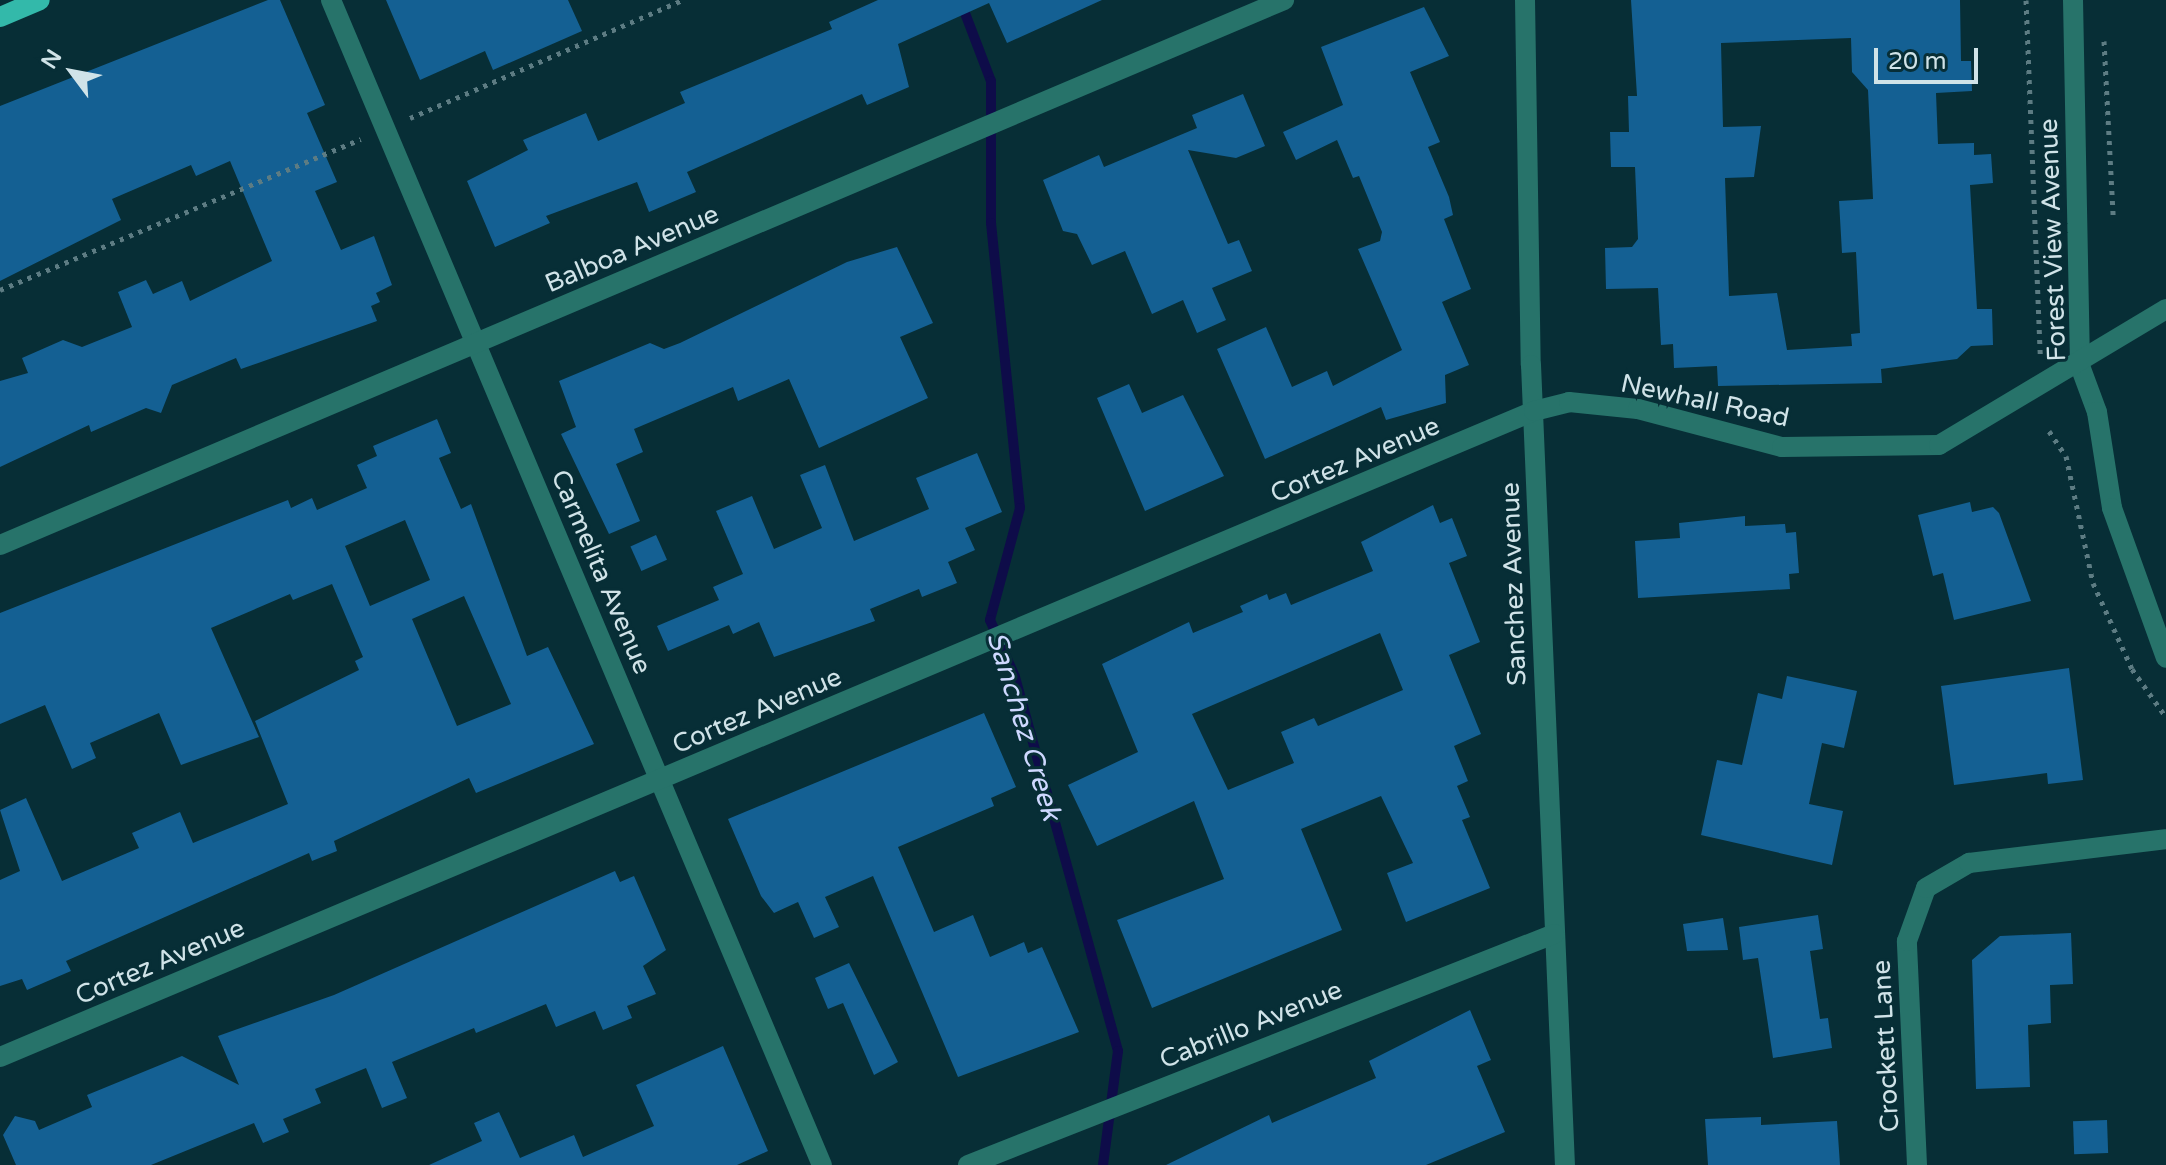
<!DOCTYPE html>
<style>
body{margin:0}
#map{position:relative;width:2166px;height:1165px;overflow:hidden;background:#072e36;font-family:"Varela Round",sans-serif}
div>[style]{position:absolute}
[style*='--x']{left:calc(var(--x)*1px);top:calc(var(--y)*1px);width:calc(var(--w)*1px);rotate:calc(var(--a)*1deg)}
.stream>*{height:10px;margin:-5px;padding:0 5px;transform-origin:5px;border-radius:5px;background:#0e0c49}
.building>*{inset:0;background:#146093;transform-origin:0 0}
.path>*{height:5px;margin-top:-2.5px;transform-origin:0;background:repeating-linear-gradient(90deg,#5d7c83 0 4px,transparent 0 10px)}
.minor>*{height:20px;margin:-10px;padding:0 10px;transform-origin:10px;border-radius:10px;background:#27736a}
.primary>*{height:20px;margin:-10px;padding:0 10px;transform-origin:10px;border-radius:10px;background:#33b9aa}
span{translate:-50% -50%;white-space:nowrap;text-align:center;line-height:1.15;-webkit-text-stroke:6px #072e36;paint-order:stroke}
.street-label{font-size:26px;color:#d0e3e8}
.water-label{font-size:28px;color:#ced8ff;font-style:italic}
.north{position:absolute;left:32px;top:32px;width:80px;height:80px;-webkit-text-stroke:6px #072e36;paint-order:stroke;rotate:302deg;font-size:22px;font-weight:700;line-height:32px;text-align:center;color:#d0e3e8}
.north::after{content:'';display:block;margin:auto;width:28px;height:36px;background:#d0e3e8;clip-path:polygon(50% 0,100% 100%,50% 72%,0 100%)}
.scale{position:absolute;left:1874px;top:48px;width:104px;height:36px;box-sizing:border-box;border:4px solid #d0e3e8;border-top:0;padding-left:10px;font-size:24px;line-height:28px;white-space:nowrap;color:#d0e3e8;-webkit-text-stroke:6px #072e36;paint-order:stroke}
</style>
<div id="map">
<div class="stream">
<i style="--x:960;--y:0;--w:87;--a:69.1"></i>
<i style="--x:991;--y:81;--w:142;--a:90"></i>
<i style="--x:991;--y:223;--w:286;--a:84.2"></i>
<i style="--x:1020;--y:508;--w:116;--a:105"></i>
<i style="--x:990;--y:620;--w:62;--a:66.3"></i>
<i style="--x:1015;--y:677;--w:388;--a:74.6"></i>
<i style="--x:1118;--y:1051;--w:115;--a:97.5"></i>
</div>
<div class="building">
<i style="clip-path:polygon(268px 0,280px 0,325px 105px,307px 113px,337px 182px,315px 191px,341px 250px,374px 236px,392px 285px,376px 293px,380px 302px,371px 306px,377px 321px,241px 369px,236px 358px,172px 385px,161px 413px,146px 408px,91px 432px,89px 425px,0 467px,0 381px,28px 373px,22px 358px,63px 340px,82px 347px,132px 327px,118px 292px,146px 280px,153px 294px,182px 281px,190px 301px,272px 261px,230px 161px,196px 176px,191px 165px,112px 199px,121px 220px,0 281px,0 106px)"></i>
<i style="clip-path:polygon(386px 0,568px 0,582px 31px,493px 70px,485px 51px,420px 80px)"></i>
<i style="clip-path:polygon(878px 0,1102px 0,1007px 43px,989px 3px,898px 44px,909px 87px,867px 105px,862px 94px,687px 172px,696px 192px,649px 212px,637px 182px,546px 216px,550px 223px,495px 247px,467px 181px,528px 150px,523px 140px,586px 113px,598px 141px,685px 103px,680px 92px,832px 29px,829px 22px)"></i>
<i style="clip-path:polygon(evenodd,1631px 0,1960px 0,1961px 61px,1971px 61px,1972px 91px,1936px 93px,1938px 144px,1974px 143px,1974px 155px,1991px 154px,1993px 183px,1970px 185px,1977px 309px,1992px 309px,1993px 345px,1971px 346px,1957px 359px,1881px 369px,1882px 383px,1718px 386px,1717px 366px,1674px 368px,1673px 344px,1661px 345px,1658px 288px,1606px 289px,1605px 248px,1632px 247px,1638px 239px,1635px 167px,1611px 167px,1610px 132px,1629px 132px,1628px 96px,1637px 96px,1631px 0,1851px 38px,1852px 72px,1868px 90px,1873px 199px,1839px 201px,1842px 253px,1856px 252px,1860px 333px,1851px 334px,1852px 346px,1787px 350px,1777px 293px,1729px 296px,1725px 178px,1754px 177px,1761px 126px,1723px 127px,1721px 43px,1851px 38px)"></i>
<i style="clip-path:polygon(1424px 7px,1449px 56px,1410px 72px,1440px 142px,1428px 147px,1449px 197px,1453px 215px,1444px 219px,1471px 289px,1442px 302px,1469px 365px,1445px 375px,1446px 403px,1386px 420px,1381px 407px,1265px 459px,1217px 349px,1266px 327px,1292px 387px,1327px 371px,1333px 386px,1402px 350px,1358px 249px,1380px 241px,1382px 232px,1359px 176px,1353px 178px,1337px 140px,1296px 160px,1283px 132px,1343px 105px,1321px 47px)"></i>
<i style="clip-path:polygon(1243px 94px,1265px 146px,1236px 158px,1188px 150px,1228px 244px,1239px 240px,1252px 271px,1212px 288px,1226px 320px,1197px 333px,1183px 300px,1152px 314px,1125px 251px,1092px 265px,1077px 234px,1063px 231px,1043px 180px,1099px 155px,1104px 167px,1197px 128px,1192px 115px)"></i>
<i style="clip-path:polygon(897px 247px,933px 323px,900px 337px,928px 398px,819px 448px,789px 379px,738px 401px,733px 387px,634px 429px,643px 452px,616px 464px,640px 521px,609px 534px,561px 434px,576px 427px,559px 381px,650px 343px,664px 349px,680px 343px,847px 262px)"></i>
<i style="clip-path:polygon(1129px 384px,1142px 413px,1183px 395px,1224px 476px,1145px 511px,1097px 398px)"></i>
<i style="clip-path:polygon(evenodd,437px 419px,451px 453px,439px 458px,461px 509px,471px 504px,527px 656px,548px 647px,594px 744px,476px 793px,469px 778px,334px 841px,337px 851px,312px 861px,309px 853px,66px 961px,71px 971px,27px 990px,22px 979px,0 986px,0 880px,20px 871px,0 810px,26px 798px,62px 881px,139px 848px,132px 833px,180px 812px,193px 843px,288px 804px,255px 721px,359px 670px,355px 661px,363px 657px,332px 584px,293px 600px,290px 594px,211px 628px,259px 737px,181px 765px,159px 713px,90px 743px,96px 758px,72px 769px,45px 705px,0 724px,0 613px,288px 500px,291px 508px,312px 498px,317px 510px,367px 488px,357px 465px,377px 456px,373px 446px,437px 419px,405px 520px,430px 580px,370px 606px,345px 546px,405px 520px,437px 419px,464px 596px,511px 704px,457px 726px,412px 619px,464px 596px)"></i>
<i style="clip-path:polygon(977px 453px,1002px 512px,965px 528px,975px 550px,948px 562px,957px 583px,922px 597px,919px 589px,870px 609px,875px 621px,774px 657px,759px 622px,733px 634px,729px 625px,668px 651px,657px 626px,719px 600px,713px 587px,743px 574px,716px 511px,752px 496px,774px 549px,822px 528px,800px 475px,825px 465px,854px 541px,929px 509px,916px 478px)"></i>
<i style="clip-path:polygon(1970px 502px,1972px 512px,1993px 507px,1999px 513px,2031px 601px,1954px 620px,1943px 573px,1933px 576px,1918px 515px)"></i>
<i style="clip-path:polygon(evenodd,1433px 505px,1440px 523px,1452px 518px,1467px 556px,1449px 563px,1480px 642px,1449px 655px,1481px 734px,1454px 746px,1468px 781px,1457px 786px,1470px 817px,1462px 820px,1490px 888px,1406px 922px,1387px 873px,1413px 863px,1381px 796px,1301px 829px,1342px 930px,1152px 1008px,1117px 920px,1224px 879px,1194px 801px,1097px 846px,1068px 785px,1138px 752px,1102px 664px,1189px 622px,1193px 633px,1243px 612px,1240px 606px,1267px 594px,1269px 600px,1286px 593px,1291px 605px,1373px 571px,1361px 542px,1433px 505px,1380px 633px,1403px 690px,1318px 726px,1314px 718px,1281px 732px,1294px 763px,1228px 790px,1192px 714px,1380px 633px)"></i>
<i style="clip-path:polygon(1745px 516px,1745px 526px,1785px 524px,1786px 533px,1796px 532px,1799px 573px,1789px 574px,1790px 589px,1638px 598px,1635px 541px,1680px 538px,1679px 523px)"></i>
<i style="left:656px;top:535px;width:27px;height:28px;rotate:66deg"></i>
<i style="clip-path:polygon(2069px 668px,2083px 780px,2048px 784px,2047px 773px,1954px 785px,1941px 686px)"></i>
<i style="clip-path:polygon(1787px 676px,1857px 691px,1844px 748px,1822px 743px,1809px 804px,1843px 811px,1832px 865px,1701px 835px,1717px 760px,1742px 765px,1758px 693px,1782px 699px)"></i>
<i style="clip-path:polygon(984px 713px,1016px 787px,991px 798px,994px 806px,898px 847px,934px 932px,973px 915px,990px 957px,1024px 942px,1028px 953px,1042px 947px,1079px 1032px,958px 1077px,873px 876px,825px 897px,839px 927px,814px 938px,798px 902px,774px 913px,761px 896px,728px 819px)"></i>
<i style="clip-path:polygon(615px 871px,620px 882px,634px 876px,666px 950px,643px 966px,656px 994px,627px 1006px,632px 1018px,603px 1030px,595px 1011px,556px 1027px,546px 1004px,476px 1033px,474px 1028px,392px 1062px,407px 1098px,382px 1108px,366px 1068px,315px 1089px,321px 1103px,283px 1119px,289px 1132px,263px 1143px,254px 1123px,151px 1165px,16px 1165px,3px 1135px,15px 1116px,35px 1121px,39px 1130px,92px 1107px,87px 1095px,182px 1056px,239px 1085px,218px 1036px,334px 995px)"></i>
<i style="clip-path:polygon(1818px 915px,1823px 949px,1810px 951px,1820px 1019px,1828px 1018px,1832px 1048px,1773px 1058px,1758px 958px,1743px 960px,1739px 927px)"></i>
<i style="clip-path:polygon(1723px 918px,1728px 950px,1687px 951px,1683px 924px)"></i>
<i style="clip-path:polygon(2071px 933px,2073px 984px,2050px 985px,2051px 1023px,2028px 1025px,2030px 1087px,1976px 1089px,1972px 960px,2000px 936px)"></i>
<i style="clip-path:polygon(849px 963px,898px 1062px,874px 1075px,843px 1003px,828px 1009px,815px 978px)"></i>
<i style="clip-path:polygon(1470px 1010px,1491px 1060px,1477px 1066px,1505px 1132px,1426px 1165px,1166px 1165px,1269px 1115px,1272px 1123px,1376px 1078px,1369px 1061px)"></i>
<i style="clip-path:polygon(723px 1046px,768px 1151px,737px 1165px,429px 1165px,482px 1141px,474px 1123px,499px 1112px,520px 1158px,574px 1135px,583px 1157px,654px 1126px,636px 1085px)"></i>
<i style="clip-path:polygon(1761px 1117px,1761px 1125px,1837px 1121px,1840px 1165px,1708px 1165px,1705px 1119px)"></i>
<i style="left:2107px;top:1120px;width:33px;height:34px;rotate:88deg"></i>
</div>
<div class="path">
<i style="--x:2026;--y:0;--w:354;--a:87.7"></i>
<i style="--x:2104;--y:41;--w:174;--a:87"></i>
<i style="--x:410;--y:118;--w:297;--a:-23.4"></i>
<i style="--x:0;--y:290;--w:391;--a:-22.7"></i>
<i style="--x:2049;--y:431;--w:30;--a:56"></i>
<i style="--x:2066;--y:456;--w:130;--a:78"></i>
<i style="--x:2093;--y:583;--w:94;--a:65.6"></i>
<i style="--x:2132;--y:669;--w:59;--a:54.7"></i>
</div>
<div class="minor">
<i style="--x:331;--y:0;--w:1264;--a:67.15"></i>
<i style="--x:1525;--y:0;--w:365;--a:89.1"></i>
<i style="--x:1531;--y:365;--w:801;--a:87.57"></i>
<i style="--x:2073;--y:0;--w:366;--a:88.9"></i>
<i style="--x:2080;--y:366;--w:49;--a:69.7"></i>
<i style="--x:2097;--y:412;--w:97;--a:81.1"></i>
<i style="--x:2112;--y:508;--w:159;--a:70.2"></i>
<i style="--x:0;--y:545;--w:1395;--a:-23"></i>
<i style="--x:0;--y:1057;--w:1664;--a:-22.84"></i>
<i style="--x:1534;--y:411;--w:36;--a:-14"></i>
<i style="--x:1569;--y:402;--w:69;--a:5.8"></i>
<i style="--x:1638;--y:409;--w:149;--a:14.8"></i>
<i style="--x:1782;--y:447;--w:157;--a:-0.7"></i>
<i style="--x:1939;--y:445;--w:265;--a:-30.9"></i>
<i style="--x:968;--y:1165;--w:630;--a:-21.51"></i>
<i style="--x:1917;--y:1165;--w:224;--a:-92.6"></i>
<i style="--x:1907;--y:941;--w:56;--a:-70.3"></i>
<i style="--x:1926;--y:888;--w:50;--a:-30.2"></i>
<i style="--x:1969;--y:863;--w:198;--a:-6.9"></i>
</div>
<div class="primary">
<i style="--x:0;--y:17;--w:43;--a:-23"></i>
</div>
<div class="street-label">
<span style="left:2053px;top:240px;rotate:-92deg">Forest View Avenue</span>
<span style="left:632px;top:249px;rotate:-23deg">Balboa Avenue</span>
<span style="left:1705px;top:401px;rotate:12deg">Newhall Road</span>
<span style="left:1355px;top:460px;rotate:-23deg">Cortez Avenue</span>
<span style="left:601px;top:572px;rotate:67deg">Carmelita Avenue</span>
<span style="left:1514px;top:584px;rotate:-92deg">Sanchez Avenue</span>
<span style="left:757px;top:711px;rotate:-23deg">Cortez Avenue</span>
<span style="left:160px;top:962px;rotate:-23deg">Cortez Avenue</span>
<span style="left:1251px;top:1025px;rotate:-22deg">Cabrillo Avenue</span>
<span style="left:1886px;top:1046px;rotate:-93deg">Crockett Lane</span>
</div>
<div class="water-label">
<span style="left:1024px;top:726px;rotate:73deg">Sanchez Creek</span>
</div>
<div class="north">N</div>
<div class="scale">20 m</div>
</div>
